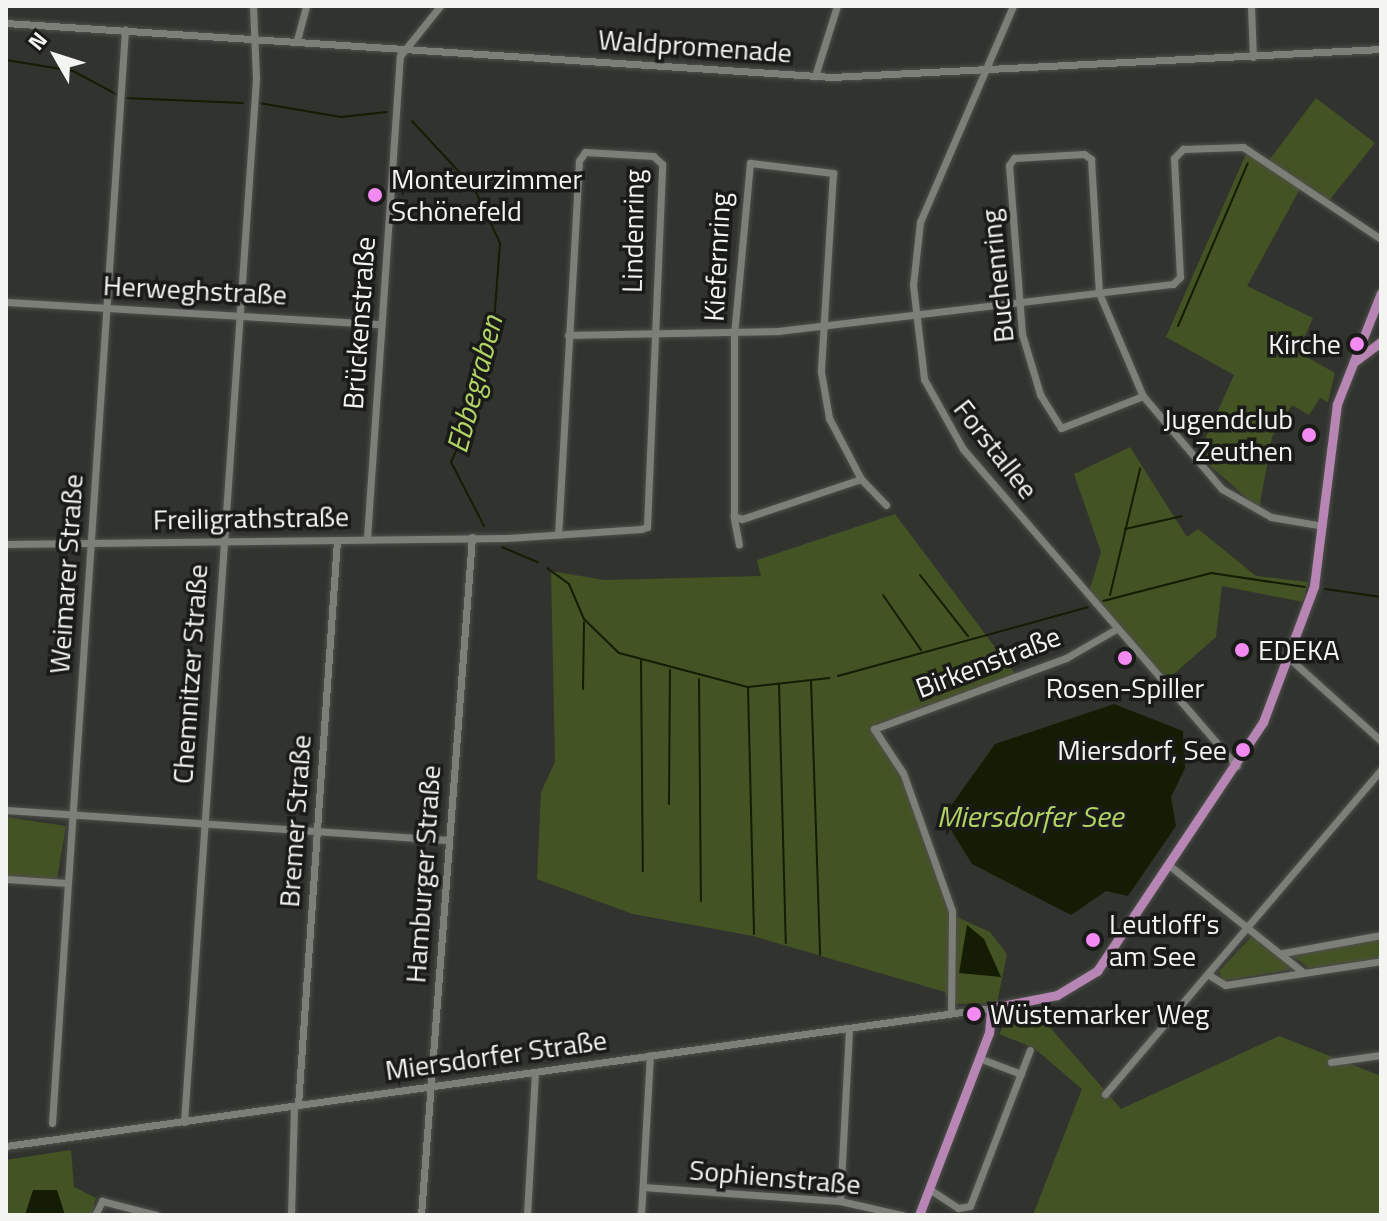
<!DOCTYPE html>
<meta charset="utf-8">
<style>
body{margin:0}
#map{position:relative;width:1387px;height:1221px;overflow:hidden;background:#31342e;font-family:"Titillium Web",sans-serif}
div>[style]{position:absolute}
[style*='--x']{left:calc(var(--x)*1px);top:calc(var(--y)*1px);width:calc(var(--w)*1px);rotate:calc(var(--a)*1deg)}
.green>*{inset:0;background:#445323}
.water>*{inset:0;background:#141c03}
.stream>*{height:2px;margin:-1px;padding:0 1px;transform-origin:1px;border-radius:1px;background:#141c03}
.roads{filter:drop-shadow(0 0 2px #4e4f4b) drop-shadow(0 0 2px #4e4f4b)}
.minor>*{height:7px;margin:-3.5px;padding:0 3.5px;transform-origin:3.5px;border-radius:3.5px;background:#7c7e78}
.major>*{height:9px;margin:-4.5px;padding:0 4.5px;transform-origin:4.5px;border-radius:4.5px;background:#b786b5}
.dots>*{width:22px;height:22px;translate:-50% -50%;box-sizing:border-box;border:4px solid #1a1b18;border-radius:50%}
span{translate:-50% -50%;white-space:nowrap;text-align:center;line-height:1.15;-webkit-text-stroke:7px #1a1b18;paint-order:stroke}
.street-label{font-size:28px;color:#f4f5f1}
.poi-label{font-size:28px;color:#f4f5f1}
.left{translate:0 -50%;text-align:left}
.right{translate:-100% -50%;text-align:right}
.water-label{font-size:30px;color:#b1d464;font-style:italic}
.frame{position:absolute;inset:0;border:8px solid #f4f5f1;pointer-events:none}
.north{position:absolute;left:16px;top:16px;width:80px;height:80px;-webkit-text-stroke:6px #1a1b18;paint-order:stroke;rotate:309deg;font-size:22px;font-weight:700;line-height:32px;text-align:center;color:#f4f5f1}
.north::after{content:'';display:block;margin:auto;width:28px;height:36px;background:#f4f5f1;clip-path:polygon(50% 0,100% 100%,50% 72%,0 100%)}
</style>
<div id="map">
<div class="green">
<i style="clip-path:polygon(1316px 98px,1375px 143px,1327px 203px,1301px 187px,1247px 286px,1313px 318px,1298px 352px,1335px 373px,1328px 402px,1320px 398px,1309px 415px,1292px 405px,1272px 437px,1259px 509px,1198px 455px,1234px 375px,1166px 337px,1246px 154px,1267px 163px)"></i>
<i style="clip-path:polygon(1130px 447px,1187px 537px,1198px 529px,1256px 576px,1308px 582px,1303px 602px,1222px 586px,1216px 637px,1167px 680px,1089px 592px,1101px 552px,1074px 474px)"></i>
<i style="clip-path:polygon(895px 514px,1016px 675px,870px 727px,901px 773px,950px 914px,990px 932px,1007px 954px,997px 1003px,954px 1004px,945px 992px,753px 936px,633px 914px,537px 879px,541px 792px,555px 762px,551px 571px,604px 580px,761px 576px,757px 560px)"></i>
<i style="clip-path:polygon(6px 817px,66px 826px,57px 879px,6px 876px)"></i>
<i style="clip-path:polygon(1253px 935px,1293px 969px,1223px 981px,1219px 971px)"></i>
<i style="clip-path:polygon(1381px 937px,1381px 958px,1309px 968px,1293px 956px)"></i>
<i style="clip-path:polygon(1034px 1009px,1121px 1109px,1279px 1036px,1381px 1076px,1381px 1215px,1033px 1215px,1082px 1089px,1034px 1048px,999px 1034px,1012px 1013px)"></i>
<i style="clip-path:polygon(71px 1150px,74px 1187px,96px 1198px,92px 1215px,6px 1215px,6px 1160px)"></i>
</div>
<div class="water">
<i style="clip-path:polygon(1114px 704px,1183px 731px,1185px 768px,1171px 797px,1176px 826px,1128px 896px,1106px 891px,1071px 915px,972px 864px,943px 817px,995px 744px)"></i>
<i style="clip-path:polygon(967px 925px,984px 939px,1001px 977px,959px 973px)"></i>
<i style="clip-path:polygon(33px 1190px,57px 1190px,65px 1215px,25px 1215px)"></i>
</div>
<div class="stream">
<i style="--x:6;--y:60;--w:68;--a:9.3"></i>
<i style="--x:73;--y:71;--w:51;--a:28.1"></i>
<i style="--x:124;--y:98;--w:119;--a:2.4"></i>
<i style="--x:259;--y:103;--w:83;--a:9.7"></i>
<i style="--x:341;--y:117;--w:46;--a:-6.2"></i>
<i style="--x:412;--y:121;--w:91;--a:47.2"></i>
<i style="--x:474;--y:188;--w:61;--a:64.7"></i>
<i style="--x:500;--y:243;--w:80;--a:94.3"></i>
<i style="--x:494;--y:323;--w:96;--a:103.3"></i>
<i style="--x:472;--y:416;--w:51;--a:114.5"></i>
<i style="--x:451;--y:462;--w:72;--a:62.7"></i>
<i style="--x:1178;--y:326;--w:177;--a:-66.8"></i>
<i style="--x:1125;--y:529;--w:58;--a:-12.8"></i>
<i style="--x:502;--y:547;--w:39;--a:23"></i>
<i style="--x:547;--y:568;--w:27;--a:36"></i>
<i style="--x:569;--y:584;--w:38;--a:67"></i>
<i style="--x:584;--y:619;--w:49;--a:44.2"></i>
<i style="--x:619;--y:653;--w:133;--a:14.8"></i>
<i style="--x:748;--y:687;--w:82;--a:-6.3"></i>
<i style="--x:920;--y:575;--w:78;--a:51.8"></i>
<i style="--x:1325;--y:589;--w:57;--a:8.1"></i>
<i style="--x:883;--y:595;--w:67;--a:55.4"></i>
<i style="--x:1110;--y:595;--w:130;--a:-76.6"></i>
<i style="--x:1103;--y:601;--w:112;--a:-14.5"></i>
<i style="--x:1211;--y:573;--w:95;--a:8.5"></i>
<i style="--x:641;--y:661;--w:210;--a:89.5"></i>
<i style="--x:838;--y:676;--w:259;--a:-15.4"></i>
<i style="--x:699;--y:679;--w:222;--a:89.5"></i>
<i style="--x:811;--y:680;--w:275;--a:88.1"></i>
<i style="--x:779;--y:684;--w:259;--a:88.5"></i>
<i style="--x:748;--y:687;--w:247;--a:88.6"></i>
<i style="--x:583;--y:689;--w:67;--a:-89.1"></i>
<i style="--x:669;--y:804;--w:134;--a:-89.6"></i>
</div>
<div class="roads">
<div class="minor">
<i style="--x:1013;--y:6;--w:235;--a:113.3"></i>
<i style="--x:920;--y:222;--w:63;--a:96.3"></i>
<i style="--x:913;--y:285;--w:95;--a:83.3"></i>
<i style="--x:924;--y:379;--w:80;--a:60.9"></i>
<i style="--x:963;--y:449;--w:419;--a:49.2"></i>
<i style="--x:1251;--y:6;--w:51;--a:87.8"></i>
<i style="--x:6;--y:23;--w:828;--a:3.74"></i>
<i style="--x:832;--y:77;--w:550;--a:-2.92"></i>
<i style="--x:297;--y:40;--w:35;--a:-75"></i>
<i style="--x:815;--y:76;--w:73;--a:-72.6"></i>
<i style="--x:1084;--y:154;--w:9;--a:36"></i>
<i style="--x:1091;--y:159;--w:134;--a:86.6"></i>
<i style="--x:1099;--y:293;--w:112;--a:66.9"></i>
<i style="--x:1143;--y:396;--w:88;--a:158.7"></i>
<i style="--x:1061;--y:428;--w:40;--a:-122"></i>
<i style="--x:1040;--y:394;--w:63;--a:-106.7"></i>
<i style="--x:1022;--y:334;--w:169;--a:-94.4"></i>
<i style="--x:1009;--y:165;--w:9;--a:-54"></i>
<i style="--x:1014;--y:158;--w:70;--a:-3.3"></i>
<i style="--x:750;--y:163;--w:84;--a:6.9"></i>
<i style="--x:833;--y:173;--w:199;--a:93.5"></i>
<i style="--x:821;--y:372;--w:47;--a:80.1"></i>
<i style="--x:829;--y:418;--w:69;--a:62.3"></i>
<i style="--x:861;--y:479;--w:126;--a:161.4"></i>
<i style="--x:742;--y:519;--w:9;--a:-159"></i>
<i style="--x:734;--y:516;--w:181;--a:-90"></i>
<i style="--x:734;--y:335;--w:173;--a:-84.7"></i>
<i style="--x:6;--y:302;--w:376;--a:3.4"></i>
<i style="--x:568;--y:335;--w:210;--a:-1.1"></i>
<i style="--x:778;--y:331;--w:398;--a:-6.8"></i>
<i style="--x:1173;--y:284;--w:10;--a:-45"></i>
<i style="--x:1180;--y:277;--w:119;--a:-92.9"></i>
<i style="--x:1174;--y:158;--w:13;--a:-45"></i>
<i style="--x:1183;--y:149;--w:60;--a:-1.9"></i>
<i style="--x:1243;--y:147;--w:166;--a:33.7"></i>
<i style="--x:1143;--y:396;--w:122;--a:49.7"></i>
<i style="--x:1222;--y:489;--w:56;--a:29.7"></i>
<i style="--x:1271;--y:517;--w:48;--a:9.7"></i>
<i style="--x:861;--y:479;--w:36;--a:46"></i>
<i style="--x:734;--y:519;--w:26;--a:79"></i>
<i style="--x:367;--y:538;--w:483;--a:-86.1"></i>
<i style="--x:400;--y:56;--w:64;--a:-51.3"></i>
<i style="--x:6;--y:544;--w:500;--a:-0.69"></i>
<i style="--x:506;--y:538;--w:135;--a:-3.8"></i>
<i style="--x:641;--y:529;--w:6;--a:-18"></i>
<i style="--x:647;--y:527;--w:363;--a:-87.6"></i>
<i style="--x:662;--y:164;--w:12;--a:-138"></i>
<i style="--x:653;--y:156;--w:68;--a:-176.6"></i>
<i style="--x:585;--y:152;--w:11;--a:124"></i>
<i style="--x:579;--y:161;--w:374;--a:93.2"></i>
<i style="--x:1290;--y:659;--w:122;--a:42"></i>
<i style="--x:6;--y:810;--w:442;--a:3.9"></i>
<i style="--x:1170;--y:866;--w:171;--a:38.6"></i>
<i style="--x:6;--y:879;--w:62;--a:3.7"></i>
<i style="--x:1283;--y:953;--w:100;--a:-10.4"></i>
<i style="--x:1209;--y:975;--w:19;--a:32"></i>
<i style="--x:1225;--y:985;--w:158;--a:-8.7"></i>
<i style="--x:951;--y:1013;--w:102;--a:-89.4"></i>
<i style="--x:952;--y:911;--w:146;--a:-109.5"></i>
<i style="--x:903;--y:773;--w:53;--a:-123.4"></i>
<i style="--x:874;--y:729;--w:205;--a:-20.3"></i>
<i style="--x:1066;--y:658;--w:58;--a:-30.1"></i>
<i style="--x:979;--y:1058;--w:45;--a:20.9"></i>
<i style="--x:1331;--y:1062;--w:50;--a:-8"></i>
<i style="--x:1105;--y:1094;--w:426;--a:-49.6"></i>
<i style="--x:298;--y:1105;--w:566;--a:-86.05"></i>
<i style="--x:184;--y:1122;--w:1046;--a:-86.05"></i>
<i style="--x:256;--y:78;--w:72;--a:-92.4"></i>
<i style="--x:52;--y:1123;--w:1096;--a:-86.18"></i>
<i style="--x:6;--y:1146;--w:995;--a:-7.98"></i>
<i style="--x:643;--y:1187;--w:197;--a:4.1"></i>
<i style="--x:840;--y:1201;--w:64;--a:12.7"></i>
<i style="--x:929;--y:1189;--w:35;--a:33"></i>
<i style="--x:958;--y:1208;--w:12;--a:-9"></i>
<i style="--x:970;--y:1206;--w:167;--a:-69"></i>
<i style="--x:840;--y:1201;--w:173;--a:-87"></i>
<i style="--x:95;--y:1215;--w:16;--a:-63"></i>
<i style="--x:102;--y:1201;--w:56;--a:14.5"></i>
<i style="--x:291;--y:1215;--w:109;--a:-88.4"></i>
<i style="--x:421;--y:1215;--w:680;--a:-85.7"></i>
<i style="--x:527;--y:1215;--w:143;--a:-86.8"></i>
<i style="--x:641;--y:1215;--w:160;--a:-86.8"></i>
</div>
<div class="major">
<i style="--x:1354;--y:362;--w:34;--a:-37"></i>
<i style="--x:919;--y:1215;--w:195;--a:-69"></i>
<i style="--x:989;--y:1033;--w:25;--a:-85"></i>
<i style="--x:991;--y:1008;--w:67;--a:-11.1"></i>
<i style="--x:1057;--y:995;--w:47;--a:-31"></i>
<i style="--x:1097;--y:971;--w:299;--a:-56.3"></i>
<i style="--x:1263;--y:722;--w:145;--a:-69.4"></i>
<i style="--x:1314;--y:586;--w:183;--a:-82.8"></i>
<i style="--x:1337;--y:404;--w:119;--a:-68.4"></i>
</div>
</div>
<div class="dots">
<i style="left:375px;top:195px;background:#f28af2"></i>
<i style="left:1357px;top:344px;background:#f28af2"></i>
<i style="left:1309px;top:435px;background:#f28af2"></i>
<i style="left:1242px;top:650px;background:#f28af2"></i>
<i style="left:1125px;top:658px;background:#f28af2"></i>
<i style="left:1243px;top:750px;background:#f28af2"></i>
<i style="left:1093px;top:940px;background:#f28af2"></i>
<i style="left:974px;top:1014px;background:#f28af2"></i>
</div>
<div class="street-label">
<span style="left:695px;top:46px;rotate:4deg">Waldpromenade</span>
<span style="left:633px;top:231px;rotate:-89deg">Lindenring</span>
<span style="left:717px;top:257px;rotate:-87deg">Kiefernring</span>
<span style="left:997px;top:276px;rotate:-96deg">Buchenring</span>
<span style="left:195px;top:290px;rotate:3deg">Herweghstraße</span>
<span style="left:359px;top:323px;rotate:-86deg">Brückenstraße</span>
<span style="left:996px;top:449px;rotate:52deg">Forstallee</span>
<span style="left:251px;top:518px;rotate:-1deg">Freiligrathstraße</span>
<span style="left:66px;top:574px;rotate:-86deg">Weimarer Straße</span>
<span style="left:988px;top:662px;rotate:-21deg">Birkenstraße</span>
<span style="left:190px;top:674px;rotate:-86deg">Chemnitzer Straße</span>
<span style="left:295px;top:821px;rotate:-86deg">Bremer Straße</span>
<span style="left:423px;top:874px;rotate:-86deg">Hamburger Straße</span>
<span style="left:496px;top:1055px;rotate:-8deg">Miersdorfer Straße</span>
<span style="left:775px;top:1177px;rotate:5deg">Sophienstraße</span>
</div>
<div class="poi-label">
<span class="left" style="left:391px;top:195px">Monteurzimmer<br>Schönefeld</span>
<span class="right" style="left:1341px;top:344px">Kirche</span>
<span class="right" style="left:1293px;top:435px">Jugendclub<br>Zeuthen</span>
<span class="left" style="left:1258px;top:650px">EDEKA</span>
<span style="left:1125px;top:688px">Rosen-Spiller</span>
<span class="right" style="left:1227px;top:750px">Miersdorf, See</span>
<span class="left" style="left:1109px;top:940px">Leutloff's<br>am See</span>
<span class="left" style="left:990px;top:1014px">Wüstemarker Weg</span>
</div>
<div class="water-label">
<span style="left:474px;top:384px;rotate:-75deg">Ebbegraben</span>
<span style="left:1030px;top:816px">Miersdorfer See</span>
</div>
<div class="frame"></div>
<div class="north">N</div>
</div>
